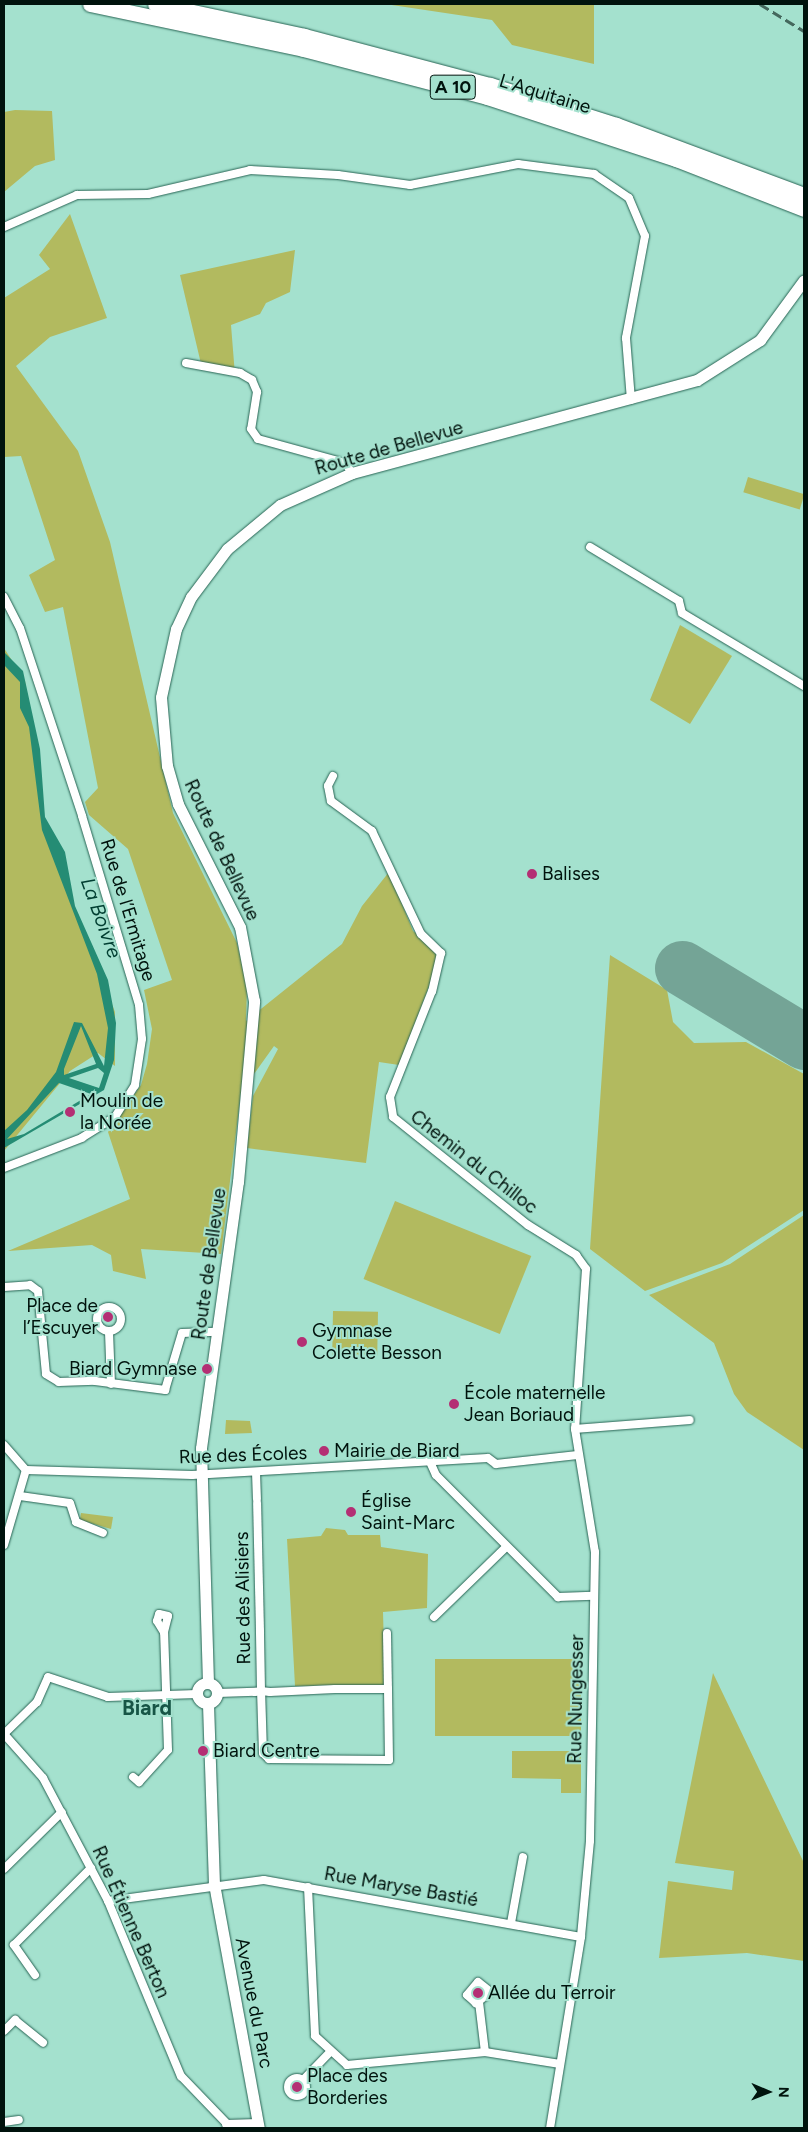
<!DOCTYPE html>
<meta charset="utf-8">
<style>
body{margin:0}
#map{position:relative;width:808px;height:2132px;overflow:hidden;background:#a4e1ce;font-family:Figtree,sans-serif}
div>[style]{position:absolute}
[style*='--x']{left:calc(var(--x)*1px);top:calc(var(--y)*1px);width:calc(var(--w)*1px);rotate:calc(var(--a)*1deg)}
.green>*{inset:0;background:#b2ba5f;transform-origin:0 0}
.water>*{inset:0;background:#258c74}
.runway>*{height:55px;margin:-27.5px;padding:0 27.5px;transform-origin:27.5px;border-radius:27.5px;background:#74a496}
.roads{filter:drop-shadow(0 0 1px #286454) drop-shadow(0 0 1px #286454)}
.street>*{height:8px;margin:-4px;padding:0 4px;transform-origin:4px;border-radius:4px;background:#fff}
.street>.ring{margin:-4px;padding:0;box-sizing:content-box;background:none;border:8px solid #fff;border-radius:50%}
.secondary>*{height:11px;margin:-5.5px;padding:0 5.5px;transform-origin:5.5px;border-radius:5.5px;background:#fff}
.secondary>.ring{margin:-5.5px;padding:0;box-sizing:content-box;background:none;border:11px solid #fff;border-radius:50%}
.highway>*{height:15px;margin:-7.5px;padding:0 7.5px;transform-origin:7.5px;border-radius:7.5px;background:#fff}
.rail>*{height:2.5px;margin-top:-1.25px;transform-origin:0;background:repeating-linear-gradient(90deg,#44685d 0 10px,transparent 0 15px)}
.dots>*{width:14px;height:14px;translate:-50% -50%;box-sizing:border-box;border:2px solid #a4e1ce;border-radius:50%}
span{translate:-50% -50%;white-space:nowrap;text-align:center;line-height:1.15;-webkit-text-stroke:4px #a4e1ce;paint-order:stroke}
.shield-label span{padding:1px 4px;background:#a4e1ce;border:1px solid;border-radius:4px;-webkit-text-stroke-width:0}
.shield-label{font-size:18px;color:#00130d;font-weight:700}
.street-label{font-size:19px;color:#00130d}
.poi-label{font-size:19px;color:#00130d}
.left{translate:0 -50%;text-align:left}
.right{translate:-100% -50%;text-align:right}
.water-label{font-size:20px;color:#003e31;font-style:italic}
.quarter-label{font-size:21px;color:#175546;font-weight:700}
.frame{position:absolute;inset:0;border:5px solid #00130d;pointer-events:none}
.north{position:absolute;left:743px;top:2067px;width:50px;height:50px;-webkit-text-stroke:4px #a4e1ce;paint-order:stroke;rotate:91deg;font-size:14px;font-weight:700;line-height:20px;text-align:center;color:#00130d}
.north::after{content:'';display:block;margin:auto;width:18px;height:22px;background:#00130d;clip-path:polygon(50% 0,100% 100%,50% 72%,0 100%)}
</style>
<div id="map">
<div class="green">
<i style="clip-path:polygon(385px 4px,594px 4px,594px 64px,512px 45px,492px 20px)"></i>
<i style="clip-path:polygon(15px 110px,52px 111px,55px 160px,35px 166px,4px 192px,4px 112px)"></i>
<i style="clip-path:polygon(70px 214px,107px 318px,50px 337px,16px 366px,78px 451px,110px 542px,173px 813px,237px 943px,247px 987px,246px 1021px,342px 944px,362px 906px,389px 872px,413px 931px,434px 947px,436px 955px,436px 968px,399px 1065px,379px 1062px,366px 1163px,247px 1148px,253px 1096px,278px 1049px,274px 1046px,241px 1092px,221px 1254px,141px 1249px,146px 1279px,113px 1271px,111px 1255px,92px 1245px,8px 1251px,130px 1199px,108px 1132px,141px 1085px,147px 1064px,152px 1029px,144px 990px,172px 980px,128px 849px,89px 815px,85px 802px,98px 788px,63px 607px,45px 612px,29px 575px,55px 560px,21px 456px,4px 457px,4px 298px,50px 269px,39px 255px)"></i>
<i style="clip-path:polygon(295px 250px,290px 292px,266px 303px,260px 314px,231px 325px,235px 375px,202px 368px,180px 275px)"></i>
<i style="left:748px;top:477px;width:59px;height:16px;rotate:17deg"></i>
<i style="clip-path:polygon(680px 625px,732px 656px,690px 724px,650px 700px)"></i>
<i style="clip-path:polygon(4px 648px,25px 681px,44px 828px,115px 1012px,115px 1066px,98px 1053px,70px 1071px,4px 1151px)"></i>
<i style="clip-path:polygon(610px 955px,667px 990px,673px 1022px,694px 1043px,746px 1042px,804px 1074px,804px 1210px,722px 1263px,645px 1291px,590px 1249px)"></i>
<i style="left:395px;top:1201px;width:147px;height:84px;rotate:22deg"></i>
<i style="clip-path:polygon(804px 1215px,803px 1326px,804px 1450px,747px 1412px,734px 1394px,714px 1343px,649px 1295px,730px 1264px)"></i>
<i style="left:333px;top:1311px;width:45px;height:44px;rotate:1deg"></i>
<i style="clip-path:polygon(226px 1420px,250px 1421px,252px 1433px,225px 1434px)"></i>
<i style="clip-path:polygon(81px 1513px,113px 1517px,111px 1529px,80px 1520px)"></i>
<i style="clip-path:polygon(326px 1528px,345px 1530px,348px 1535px,380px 1535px,381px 1547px,428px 1554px,427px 1608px,383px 1612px,385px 1685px,295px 1686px,287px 1539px,321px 1536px)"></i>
<i style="left:435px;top:1659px;width:146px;height:77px"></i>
<i style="clip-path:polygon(713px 1673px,804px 1863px,804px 1961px,747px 1953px,659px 1958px,668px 1881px,732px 1890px,734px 1871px,675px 1863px)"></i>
<i style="clip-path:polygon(512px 1751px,581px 1751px,581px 1793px,561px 1793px,561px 1779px,512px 1778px)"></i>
</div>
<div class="water">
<i style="clip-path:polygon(evenodd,4px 652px,23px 671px,40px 749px,45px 817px,65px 852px,75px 906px,108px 980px,116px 1023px,114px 1060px,104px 1090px,4px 1148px,4px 1131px,27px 1110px,56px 1072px,74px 1022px,82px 1023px,104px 1066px,108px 1028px,97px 974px,42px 830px,29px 727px,20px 708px,20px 682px,4px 665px,4px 652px,81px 1026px,96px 1064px,64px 1075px,64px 1069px,81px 1026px,4px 652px,98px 1068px,104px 1073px,99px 1088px,69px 1078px,98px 1068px,4px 652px,59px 1083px,91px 1094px,24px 1134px,7px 1139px,59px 1083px)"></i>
</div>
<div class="runway">
<i style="--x:682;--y:968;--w:143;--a:31.2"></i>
</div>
<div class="roads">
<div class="street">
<i style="--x:4;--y:227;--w:80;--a:-23.7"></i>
<i style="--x:77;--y:195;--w:71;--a:-0.8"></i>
<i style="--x:148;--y:194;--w:105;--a:-13.2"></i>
<i style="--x:250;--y:170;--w:88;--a:3.3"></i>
<i style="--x:338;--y:175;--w:73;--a:7.9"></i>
<i style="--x:410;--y:185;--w:110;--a:-11"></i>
<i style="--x:518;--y:164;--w:77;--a:7.5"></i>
<i style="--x:594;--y:174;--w:42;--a:34.4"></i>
<i style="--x:629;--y:198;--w:41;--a:67.2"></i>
<i style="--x:645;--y:236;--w:104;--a:100.6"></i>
<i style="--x:626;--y:338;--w:62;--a:85.4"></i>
<i style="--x:186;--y:363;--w:55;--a:10.5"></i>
<i style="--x:240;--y:373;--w:14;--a:30"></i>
<i style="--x:252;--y:380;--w:13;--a:67"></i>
<i style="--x:257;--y:392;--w:37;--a:99"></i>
<i style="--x:251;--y:429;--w:12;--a:55"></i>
<i style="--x:258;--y:439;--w:90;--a:15.4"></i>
<i style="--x:345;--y:463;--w:12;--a:55"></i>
<i style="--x:590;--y:547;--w:104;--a:31.2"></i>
<i style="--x:679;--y:601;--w:12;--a:76"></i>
<i style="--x:682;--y:613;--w:142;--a:30.9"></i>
<i style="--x:4;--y:597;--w:35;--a:63"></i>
<i style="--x:20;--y:628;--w:198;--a:71.7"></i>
<i style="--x:82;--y:816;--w:197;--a:73.2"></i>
<i style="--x:139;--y:1005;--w:34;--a:85"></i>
<i style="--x:142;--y:1039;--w:47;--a:98.7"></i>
<i style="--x:135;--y:1085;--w:38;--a:122"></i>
<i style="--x:115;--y:1117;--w:39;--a:148"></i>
<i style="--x:82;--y:1138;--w:84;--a:159"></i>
<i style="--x:333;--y:776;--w:11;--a:117"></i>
<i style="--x:328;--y:786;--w:15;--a:79"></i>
<i style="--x:331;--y:801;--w:51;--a:36.2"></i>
<i style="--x:372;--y:831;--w:114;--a:64.6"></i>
<i style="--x:421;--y:934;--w:28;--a:44"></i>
<i style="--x:441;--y:953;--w:39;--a:103"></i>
<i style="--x:432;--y:991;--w:114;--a:111.6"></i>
<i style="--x:390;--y:1097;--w:20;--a:81"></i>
<i style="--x:393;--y:1117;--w:173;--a:38.7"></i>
<i style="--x:528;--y:1225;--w:57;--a:32"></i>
<i style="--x:576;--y:1255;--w:17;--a:54"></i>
<i style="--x:586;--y:1269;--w:160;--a:93.9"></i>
<i style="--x:575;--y:1429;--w:125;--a:80.8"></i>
<i style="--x:595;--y:1552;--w:289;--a:91"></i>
<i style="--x:590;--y:1841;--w:96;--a:95.4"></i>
<i style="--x:581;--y:1937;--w:193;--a:99.2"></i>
<i style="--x:4;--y:1287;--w:26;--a:-4"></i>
<i style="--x:30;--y:1285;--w:10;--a:37"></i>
<i style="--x:38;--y:1291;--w:83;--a:84.5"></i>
<i style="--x:46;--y:1374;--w:15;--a:32"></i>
<i style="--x:59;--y:1382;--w:36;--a:-2"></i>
<i style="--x:95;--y:1381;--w:71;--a:7.3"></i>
<i style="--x:165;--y:1390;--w:59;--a:-73.4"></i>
<i style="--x:182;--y:1333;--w:35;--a:-2"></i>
<i class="ring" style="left:97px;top:1307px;width:16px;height:16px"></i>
<i style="--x:109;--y:1332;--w:52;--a:87.8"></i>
<i style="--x:575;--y:1429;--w:115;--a:-4.5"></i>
<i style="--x:4;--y:1445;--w:33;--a:49"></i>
<i style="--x:431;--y:1464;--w:12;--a:66"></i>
<i style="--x:436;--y:1475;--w:173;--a:45"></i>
<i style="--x:558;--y:1597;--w:35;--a:-2"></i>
<i style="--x:26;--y:1470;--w:166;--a:1.7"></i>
<i style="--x:192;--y:1475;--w:296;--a:-3.3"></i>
<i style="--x:488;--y:1458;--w:10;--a:37"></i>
<i style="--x:496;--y:1464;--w:82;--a:-6.3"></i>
<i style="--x:256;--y:1472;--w:27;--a:88"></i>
<i style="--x:20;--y:1496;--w:50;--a:8"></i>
<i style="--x:70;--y:1503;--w:20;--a:72"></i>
<i style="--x:76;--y:1522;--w:29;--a:22"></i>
<i style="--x:4;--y:1545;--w:78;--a:-73.7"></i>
<i style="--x:434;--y:1617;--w:100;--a:-44.2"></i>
<i style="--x:387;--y:1633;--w:56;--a:89"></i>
<i style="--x:218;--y:1693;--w:37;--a:-2"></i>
<i style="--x:255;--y:1692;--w:6;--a:-9"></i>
<i style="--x:261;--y:1691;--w:9;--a:6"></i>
<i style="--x:270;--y:1692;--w:65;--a:-2.6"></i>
<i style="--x:335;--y:1689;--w:53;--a:0"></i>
<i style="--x:388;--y:1689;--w:71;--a:89.2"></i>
<i style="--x:389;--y:1760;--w:120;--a:-179.5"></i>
<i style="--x:269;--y:1759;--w:8;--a:-135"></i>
<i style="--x:263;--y:1753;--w:62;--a:-91.8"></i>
<i style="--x:261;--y:1691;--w:60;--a:-91"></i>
<i style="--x:260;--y:1631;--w:128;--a:-91.3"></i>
<i style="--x:4;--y:1734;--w:59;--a:48.4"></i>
<i style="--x:43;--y:1778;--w:139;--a:62.1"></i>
<i style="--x:108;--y:1901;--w:190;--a:67.4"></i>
<i style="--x:181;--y:2076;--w:72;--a:46.1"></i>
<i style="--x:4;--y:1734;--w:46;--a:-44.1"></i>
<i style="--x:37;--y:1702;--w:27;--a:-66"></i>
<i style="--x:48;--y:1677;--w:63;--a:18.4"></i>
<i style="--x:108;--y:1697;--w:89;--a:-1.9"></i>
<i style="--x:133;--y:1777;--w:8;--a:40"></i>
<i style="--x:139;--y:1782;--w:43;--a:-47.8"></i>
<i style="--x:168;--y:1750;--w:118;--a:-91.9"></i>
<i style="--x:164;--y:1632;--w:16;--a:-76"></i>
<i style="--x:168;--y:1616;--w:9;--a:-167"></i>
<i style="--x:159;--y:1614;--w:7;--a:106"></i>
<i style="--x:157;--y:1621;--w:13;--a:58"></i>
<i style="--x:4;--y:1869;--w:81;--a:-44.5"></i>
<i style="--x:308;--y:1887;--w:149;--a:87.3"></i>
<i style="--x:315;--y:2036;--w:43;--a:42.2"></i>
<i style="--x:347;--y:2065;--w:139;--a:-5.4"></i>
<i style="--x:485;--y:2052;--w:76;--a:9.1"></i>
<i style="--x:108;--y:1901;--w:157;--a:-7.7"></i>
<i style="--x:264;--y:1880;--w:322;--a:10.2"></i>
<i style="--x:511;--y:1923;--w:67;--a:-79.7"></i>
<i style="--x:35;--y:1975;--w:37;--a:-125"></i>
<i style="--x:14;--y:1945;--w:109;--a:-45"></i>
<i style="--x:478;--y:1982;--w:16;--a:38"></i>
<i style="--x:491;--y:1992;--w:19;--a:144"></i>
<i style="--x:476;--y:2003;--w:12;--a:-138"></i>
<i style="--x:467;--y:1995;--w:17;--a:-50"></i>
<i style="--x:479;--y:2002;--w:50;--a:83.2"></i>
<i style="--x:4;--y:2031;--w:16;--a:-45"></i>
<i style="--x:15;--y:2020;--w:36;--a:39"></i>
<i class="ring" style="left:288px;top:2078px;width:10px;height:10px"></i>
<i style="--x:303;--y:2080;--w:40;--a:-46"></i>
<i style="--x:4;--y:2122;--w:15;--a:-8"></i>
<i style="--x:226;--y:2124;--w:32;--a:-2"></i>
</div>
<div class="secondary">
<i class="ring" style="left:197px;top:1683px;width:9px;height:9px"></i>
<i style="--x:208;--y:1683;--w:235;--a:-91.7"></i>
<i style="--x:201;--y:1448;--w:269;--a:-82.1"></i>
<i style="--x:238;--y:1182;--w:182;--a:-84.9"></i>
<i style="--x:254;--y:1001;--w:75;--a:-100.7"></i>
<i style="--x:240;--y:927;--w:138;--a:-116.8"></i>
<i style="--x:178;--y:804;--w:40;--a:-106"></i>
<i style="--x:167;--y:766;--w:69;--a:-95"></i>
<i style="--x:161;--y:697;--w:70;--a:-77.6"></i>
<i style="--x:176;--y:629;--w:35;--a:-65"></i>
<i style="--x:191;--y:597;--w:60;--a:-53.1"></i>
<i style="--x:227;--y:549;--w:69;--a:-39.7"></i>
<i style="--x:280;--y:505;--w:79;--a:-24"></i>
<i style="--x:352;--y:473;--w:357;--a:-15.1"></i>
<i style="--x:697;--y:380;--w:75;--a:-32.4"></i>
<i style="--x:760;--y:340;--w:74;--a:-53.7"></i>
<i style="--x:208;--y:1704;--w:180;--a:88.1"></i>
<i style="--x:214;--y:1884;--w:248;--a:79.6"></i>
</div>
<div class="highway">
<i style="--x:90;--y:4;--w:218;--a:11.9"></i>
<i style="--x:303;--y:49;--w:190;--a:14.6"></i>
<i style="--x:487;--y:97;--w:199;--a:18.2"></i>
<i style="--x:676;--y:159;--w:137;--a:21.3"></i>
<i style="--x:155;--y:4;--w:152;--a:12.1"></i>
<i style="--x:304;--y:36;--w:192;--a:14.8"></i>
<i style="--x:490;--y:85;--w:132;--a:17.6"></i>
<i style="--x:616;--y:125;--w:201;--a:20.4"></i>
</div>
</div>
<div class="rail">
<i style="--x:760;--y:4;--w:52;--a:31.5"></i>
</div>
<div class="dots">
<i style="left:532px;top:874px;background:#b42f74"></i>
<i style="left:70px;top:1112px;background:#b42f74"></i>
<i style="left:108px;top:1317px;background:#b42f74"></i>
<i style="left:302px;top:1342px;background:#b42f74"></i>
<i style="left:207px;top:1369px;background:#b42f74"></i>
<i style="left:454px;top:1404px;background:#b42f74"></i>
<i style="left:324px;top:1451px;background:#b42f74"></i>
<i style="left:351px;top:1512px;background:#b42f74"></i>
<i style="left:203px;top:1751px;background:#b42f74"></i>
<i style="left:478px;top:1993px;background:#b42f74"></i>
<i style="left:297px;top:2087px;background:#b42f74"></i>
</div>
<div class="shield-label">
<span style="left:453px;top:87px">A 10</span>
</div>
<div class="street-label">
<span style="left:545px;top:94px;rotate:17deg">L'Aquitaine</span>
<span style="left:389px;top:448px;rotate:-16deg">Route de Bellevue</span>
<span style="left:222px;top:850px;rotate:65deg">Route de Bellevue</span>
<span style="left:128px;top:910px;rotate:73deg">Rue de l’Ermitage</span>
<span style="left:474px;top:1162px;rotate:38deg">Chemin du Chilloc</span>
<span style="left:209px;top:1264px;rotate:-82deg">Route de Bellevue</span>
<span style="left:243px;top:1455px;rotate:-2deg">Rue des Écoles</span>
<span style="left:243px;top:1598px;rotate:-91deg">Rue des Alisiers</span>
<span style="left:576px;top:1699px;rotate:-89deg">Rue Nungesser</span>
<span style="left:401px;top:1887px;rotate:10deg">Rue Maryse Bastié</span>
<span style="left:131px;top:1922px;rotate:66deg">Rue Étienne Berton</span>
<span style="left:254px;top:2003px;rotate:79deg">Avenue du Parc</span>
</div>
<div class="poi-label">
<span class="left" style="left:542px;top:874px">Balises</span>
<span class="left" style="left:80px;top:1112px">Moulin de<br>la Norée</span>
<span class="right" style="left:98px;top:1317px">Place de<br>l’Escuyer</span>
<span class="left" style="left:312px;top:1342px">Gymnase<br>Colette Besson</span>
<span class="right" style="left:197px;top:1369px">Biard Gymnase</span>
<span class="left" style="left:464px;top:1404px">École maternelle<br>Jean Boriaud</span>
<span class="left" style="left:334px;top:1451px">Mairie de Biard</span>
<span class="left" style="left:361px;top:1512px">Église<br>Saint-Marc</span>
<span class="left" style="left:213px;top:1751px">Biard Centre</span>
<span class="left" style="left:488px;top:1993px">Allée du Terroir</span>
<span class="left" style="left:307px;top:2087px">Place des<br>Borderies</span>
</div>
<div class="water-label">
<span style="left:101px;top:918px;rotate:70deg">La Boivre</span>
</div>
<div class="quarter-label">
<span style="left:147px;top:1708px">Biard</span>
</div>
<div class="frame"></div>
<div class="north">N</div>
</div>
